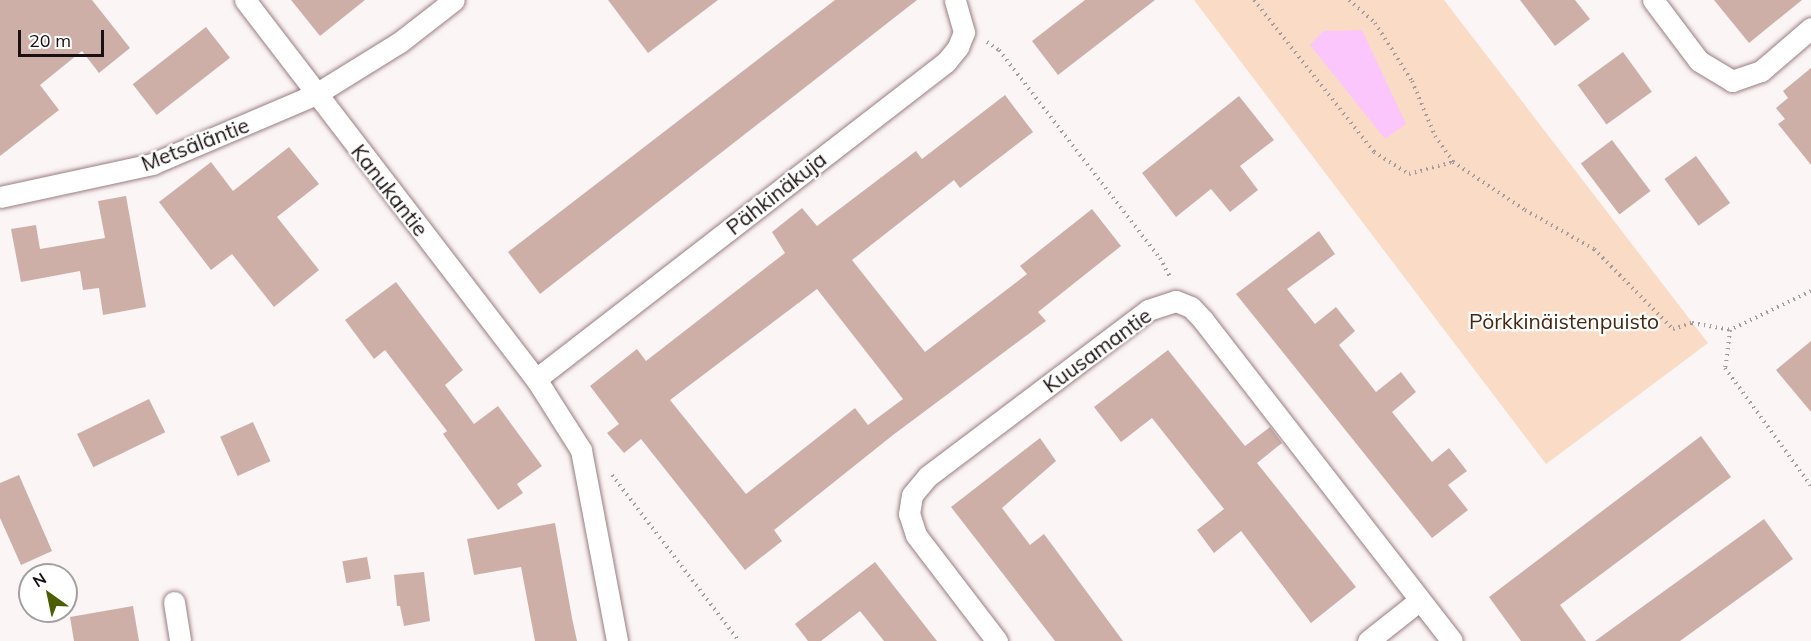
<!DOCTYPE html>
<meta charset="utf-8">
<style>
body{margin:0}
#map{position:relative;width:1811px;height:641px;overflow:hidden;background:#fbf5f5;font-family:Mulish,sans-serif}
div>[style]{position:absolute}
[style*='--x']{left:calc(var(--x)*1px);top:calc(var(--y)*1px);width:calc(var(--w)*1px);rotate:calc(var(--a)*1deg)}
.green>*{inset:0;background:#fadbc6}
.water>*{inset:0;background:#fbc6fb}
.building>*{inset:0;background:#ceafa8;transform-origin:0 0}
.path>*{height:4px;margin-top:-2px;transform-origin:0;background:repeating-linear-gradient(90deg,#a59d9d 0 1.5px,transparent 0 6px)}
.roads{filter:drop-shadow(0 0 2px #9b7d80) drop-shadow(0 0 2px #9b7d80)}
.minor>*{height:21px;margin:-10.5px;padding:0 10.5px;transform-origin:10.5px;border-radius:10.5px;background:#fff}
span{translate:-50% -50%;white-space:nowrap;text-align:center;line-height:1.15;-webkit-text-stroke:4.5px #fff;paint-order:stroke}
.street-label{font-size:21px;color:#1b1011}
.park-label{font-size:21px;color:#462711}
.north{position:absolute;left:18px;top:563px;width:60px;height:60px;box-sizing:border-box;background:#fff;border:2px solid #a49fa0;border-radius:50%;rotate:327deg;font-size:16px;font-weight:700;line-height:24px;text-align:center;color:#1b1011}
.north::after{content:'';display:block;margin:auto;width:21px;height:27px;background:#4d5e02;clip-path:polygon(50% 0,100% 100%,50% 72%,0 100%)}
.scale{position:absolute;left:18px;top:30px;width:86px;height:27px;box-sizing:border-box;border:3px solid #1b1011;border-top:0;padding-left:8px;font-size:18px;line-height:21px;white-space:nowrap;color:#1b1011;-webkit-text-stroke:4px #fff;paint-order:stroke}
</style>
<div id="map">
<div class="green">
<i style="clip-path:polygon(1194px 0,1444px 0,1708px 343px,1546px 464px)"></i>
</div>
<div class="water">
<i style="clip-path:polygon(1362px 30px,1406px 124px,1385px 139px,1310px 45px,1323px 31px)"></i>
</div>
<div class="building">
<i style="clip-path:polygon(0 0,92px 0,130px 48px,99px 73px,82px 51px,40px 85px,59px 110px,0 156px)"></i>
<i style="clip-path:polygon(291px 0,365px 0,320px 36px)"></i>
<i style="clip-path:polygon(608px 0,718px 0,648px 53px)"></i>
<i style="clip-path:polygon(835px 0,917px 0,540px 294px,508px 252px)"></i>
<i style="clip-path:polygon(1085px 0,1155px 0,1058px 75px,1032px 41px)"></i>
<i style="clip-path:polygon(1520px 0,1575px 0,1590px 19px,1555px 46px)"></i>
<i style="clip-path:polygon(1714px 0,1802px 0,1749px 43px)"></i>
<i style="left:206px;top:27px;width:39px;height:93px;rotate:52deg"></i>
<i style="left:1623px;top:52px;width:49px;height:56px;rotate:54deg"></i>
<i style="clip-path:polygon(1811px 68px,1811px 165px,1778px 124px,1785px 119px,1776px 108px,1788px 98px,1783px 91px)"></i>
<i style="clip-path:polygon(evenodd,1005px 95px,1033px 132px,960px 188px,954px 180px,852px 260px,925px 352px,1027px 274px,1020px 266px,1092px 209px,1121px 246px,1038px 312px,1046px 321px,893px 435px,774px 530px,782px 541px,745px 570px,641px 439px,624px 453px,607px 433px,619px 424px,590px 386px,637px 349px,646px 361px,785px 253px,772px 232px,802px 208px,817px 226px,916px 151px,922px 159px,1005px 95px,817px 289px,903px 399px,868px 425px,855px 408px,746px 494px,670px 400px,817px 289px)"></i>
<i style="clip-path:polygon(1239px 96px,1274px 140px,1240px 166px,1258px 190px,1230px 212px,1211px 189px,1176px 217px,1142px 173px)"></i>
<i style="left:1612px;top:140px;width:64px;height:39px;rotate:53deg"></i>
<i style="clip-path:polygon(289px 147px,319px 184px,277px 217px,319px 270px,274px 307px,232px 254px,211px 270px,159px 202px,211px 162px,233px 191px)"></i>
<i style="left:1696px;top:156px;width:58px;height:39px;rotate:54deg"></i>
<i style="clip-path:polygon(126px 196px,146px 307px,103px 315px,99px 288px,83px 290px,80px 271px,21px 282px,11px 229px,36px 225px,40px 249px,105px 238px,98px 201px)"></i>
<i style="clip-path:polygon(1319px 231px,1335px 254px,1287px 289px,1315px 324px,1336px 307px,1355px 331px,1339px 345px,1376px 392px,1401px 372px,1416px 392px,1392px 412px,1432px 462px,1449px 448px,1467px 471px,1448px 485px,1468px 510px,1432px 538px,1236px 294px)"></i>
<i style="clip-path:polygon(396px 282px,463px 370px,445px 385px,474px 424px,498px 406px,542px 466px,517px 484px,523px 493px,498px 510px,443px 434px,447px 431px,385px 350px,374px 359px,345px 320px)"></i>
<i style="clip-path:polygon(1811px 341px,1811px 412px,1776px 370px)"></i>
<i style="clip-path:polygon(1168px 350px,1245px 446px,1270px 427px,1282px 443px,1257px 463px,1356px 587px,1311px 623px,1241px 531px,1214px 553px,1197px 530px,1224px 509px,1152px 418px,1121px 442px,1094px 407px)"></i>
<i style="left:149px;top:399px;width:37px;height:80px;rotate:64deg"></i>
<i style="left:253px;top:422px;width:43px;height:36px;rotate:66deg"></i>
<i style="clip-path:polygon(1701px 436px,1731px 477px,1560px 605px,1586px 641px,1521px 641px,1489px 597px)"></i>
<i style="clip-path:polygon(1040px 438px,1056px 461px,1002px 508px,1030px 545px,1044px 534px,1123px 641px,1055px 641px,951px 507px)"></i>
<i style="clip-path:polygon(19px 475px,52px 551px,21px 565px,0 518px,0 483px)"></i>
<i style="clip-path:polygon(1764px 519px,1793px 559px,1680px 641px,1595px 641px)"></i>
<i style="clip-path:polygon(555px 523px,572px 618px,577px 641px,535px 641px,521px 567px,474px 575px,467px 539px)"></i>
<i style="left:367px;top:557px;width:22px;height:25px;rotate:80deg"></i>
<i style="clip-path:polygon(875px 562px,937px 641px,884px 641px,860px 611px,821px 641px,808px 641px,795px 624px)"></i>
<i style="clip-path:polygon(424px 572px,430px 621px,404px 626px,400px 606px,397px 606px,394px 575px)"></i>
<i style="clip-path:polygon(133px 606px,139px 641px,74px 641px,70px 617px)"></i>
</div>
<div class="path">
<i style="--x:1254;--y:0;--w:194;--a:51.7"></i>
<i style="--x:1374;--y:152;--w:41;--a:32.2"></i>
<i style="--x:1409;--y:174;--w:46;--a:-15.3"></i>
<i style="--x:1349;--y:0;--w:35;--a:41"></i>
<i style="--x:1375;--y:23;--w:69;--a:57.5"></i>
<i style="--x:1412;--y:81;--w:60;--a:67.3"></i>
<i style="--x:1435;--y:136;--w:32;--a:55"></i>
<i style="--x:1453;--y:162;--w:87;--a:33.7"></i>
<i style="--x:1525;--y:210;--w:79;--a:29.5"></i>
<i style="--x:1594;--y:249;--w:112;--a:45.4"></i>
<i style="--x:1673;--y:329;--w:20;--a:-18"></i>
<i style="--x:1692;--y:323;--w:39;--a:10"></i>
<i style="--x:987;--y:42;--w:14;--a:34"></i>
<i style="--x:999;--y:50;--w:263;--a:52.3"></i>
<i style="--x:1160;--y:258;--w:24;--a:62"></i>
<i style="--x:1811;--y:291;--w:90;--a:154.3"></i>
<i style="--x:1730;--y:330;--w:38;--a:97"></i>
<i style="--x:1725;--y:368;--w:146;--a:53.9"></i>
<i style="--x:612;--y:475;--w:209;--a:52.6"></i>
</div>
<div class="roads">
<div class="minor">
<i style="--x:245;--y:0;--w:478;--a:52.5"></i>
<i style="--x:536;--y:379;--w:518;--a:-37.71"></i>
<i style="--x:946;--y:62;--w:19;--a:-51"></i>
<i style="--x:958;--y:47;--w:16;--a:-68"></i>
<i style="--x:964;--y:32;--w:33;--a:-106"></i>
<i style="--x:1653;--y:0;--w:76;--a:53"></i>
<i style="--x:1699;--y:61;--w:39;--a:31"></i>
<i style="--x:1732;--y:81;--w:31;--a:-19"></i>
<i style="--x:1761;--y:71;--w:66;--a:-40.7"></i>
<i style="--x:0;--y:197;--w:156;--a:-12.2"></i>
<i style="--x:152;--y:164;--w:178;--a:-23.1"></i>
<i style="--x:316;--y:94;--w:99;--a:-31.8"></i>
<i style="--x:400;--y:42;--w:68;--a:-37.9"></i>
<i style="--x:536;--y:379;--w:84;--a:57.6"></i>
<i style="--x:581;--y:450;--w:194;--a:79.3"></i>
<i style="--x:174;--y:602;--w:39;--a:81"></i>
<i style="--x:997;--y:641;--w:133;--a:-127.4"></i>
<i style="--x:916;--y:535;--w:22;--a:-108"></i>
<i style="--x:909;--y:514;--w:19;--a:-81"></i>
<i style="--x:912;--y:495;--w:25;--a:-50"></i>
<i style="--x:928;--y:476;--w:276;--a:-37"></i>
<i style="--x:1148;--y:310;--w:29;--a:-18"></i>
<i style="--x:1176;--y:301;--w:16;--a:22"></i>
<i style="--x:1191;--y:307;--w:18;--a:47"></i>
<i style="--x:1203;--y:320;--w:406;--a:52.2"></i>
<i style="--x:1368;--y:641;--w:66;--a:-38.3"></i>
</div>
</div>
<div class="street-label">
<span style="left:195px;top:144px;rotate:-21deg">Metsäläntie</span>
<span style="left:390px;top:190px;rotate:52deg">Kanukantie</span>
<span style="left:776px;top:193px;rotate:-38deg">Pähkinäkuja</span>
<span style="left:1097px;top:350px;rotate:-36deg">Kuusamantie</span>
</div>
<div class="park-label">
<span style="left:1564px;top:321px">Pörkkinäistenpuisto</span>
</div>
<div class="north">N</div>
<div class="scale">20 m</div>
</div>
